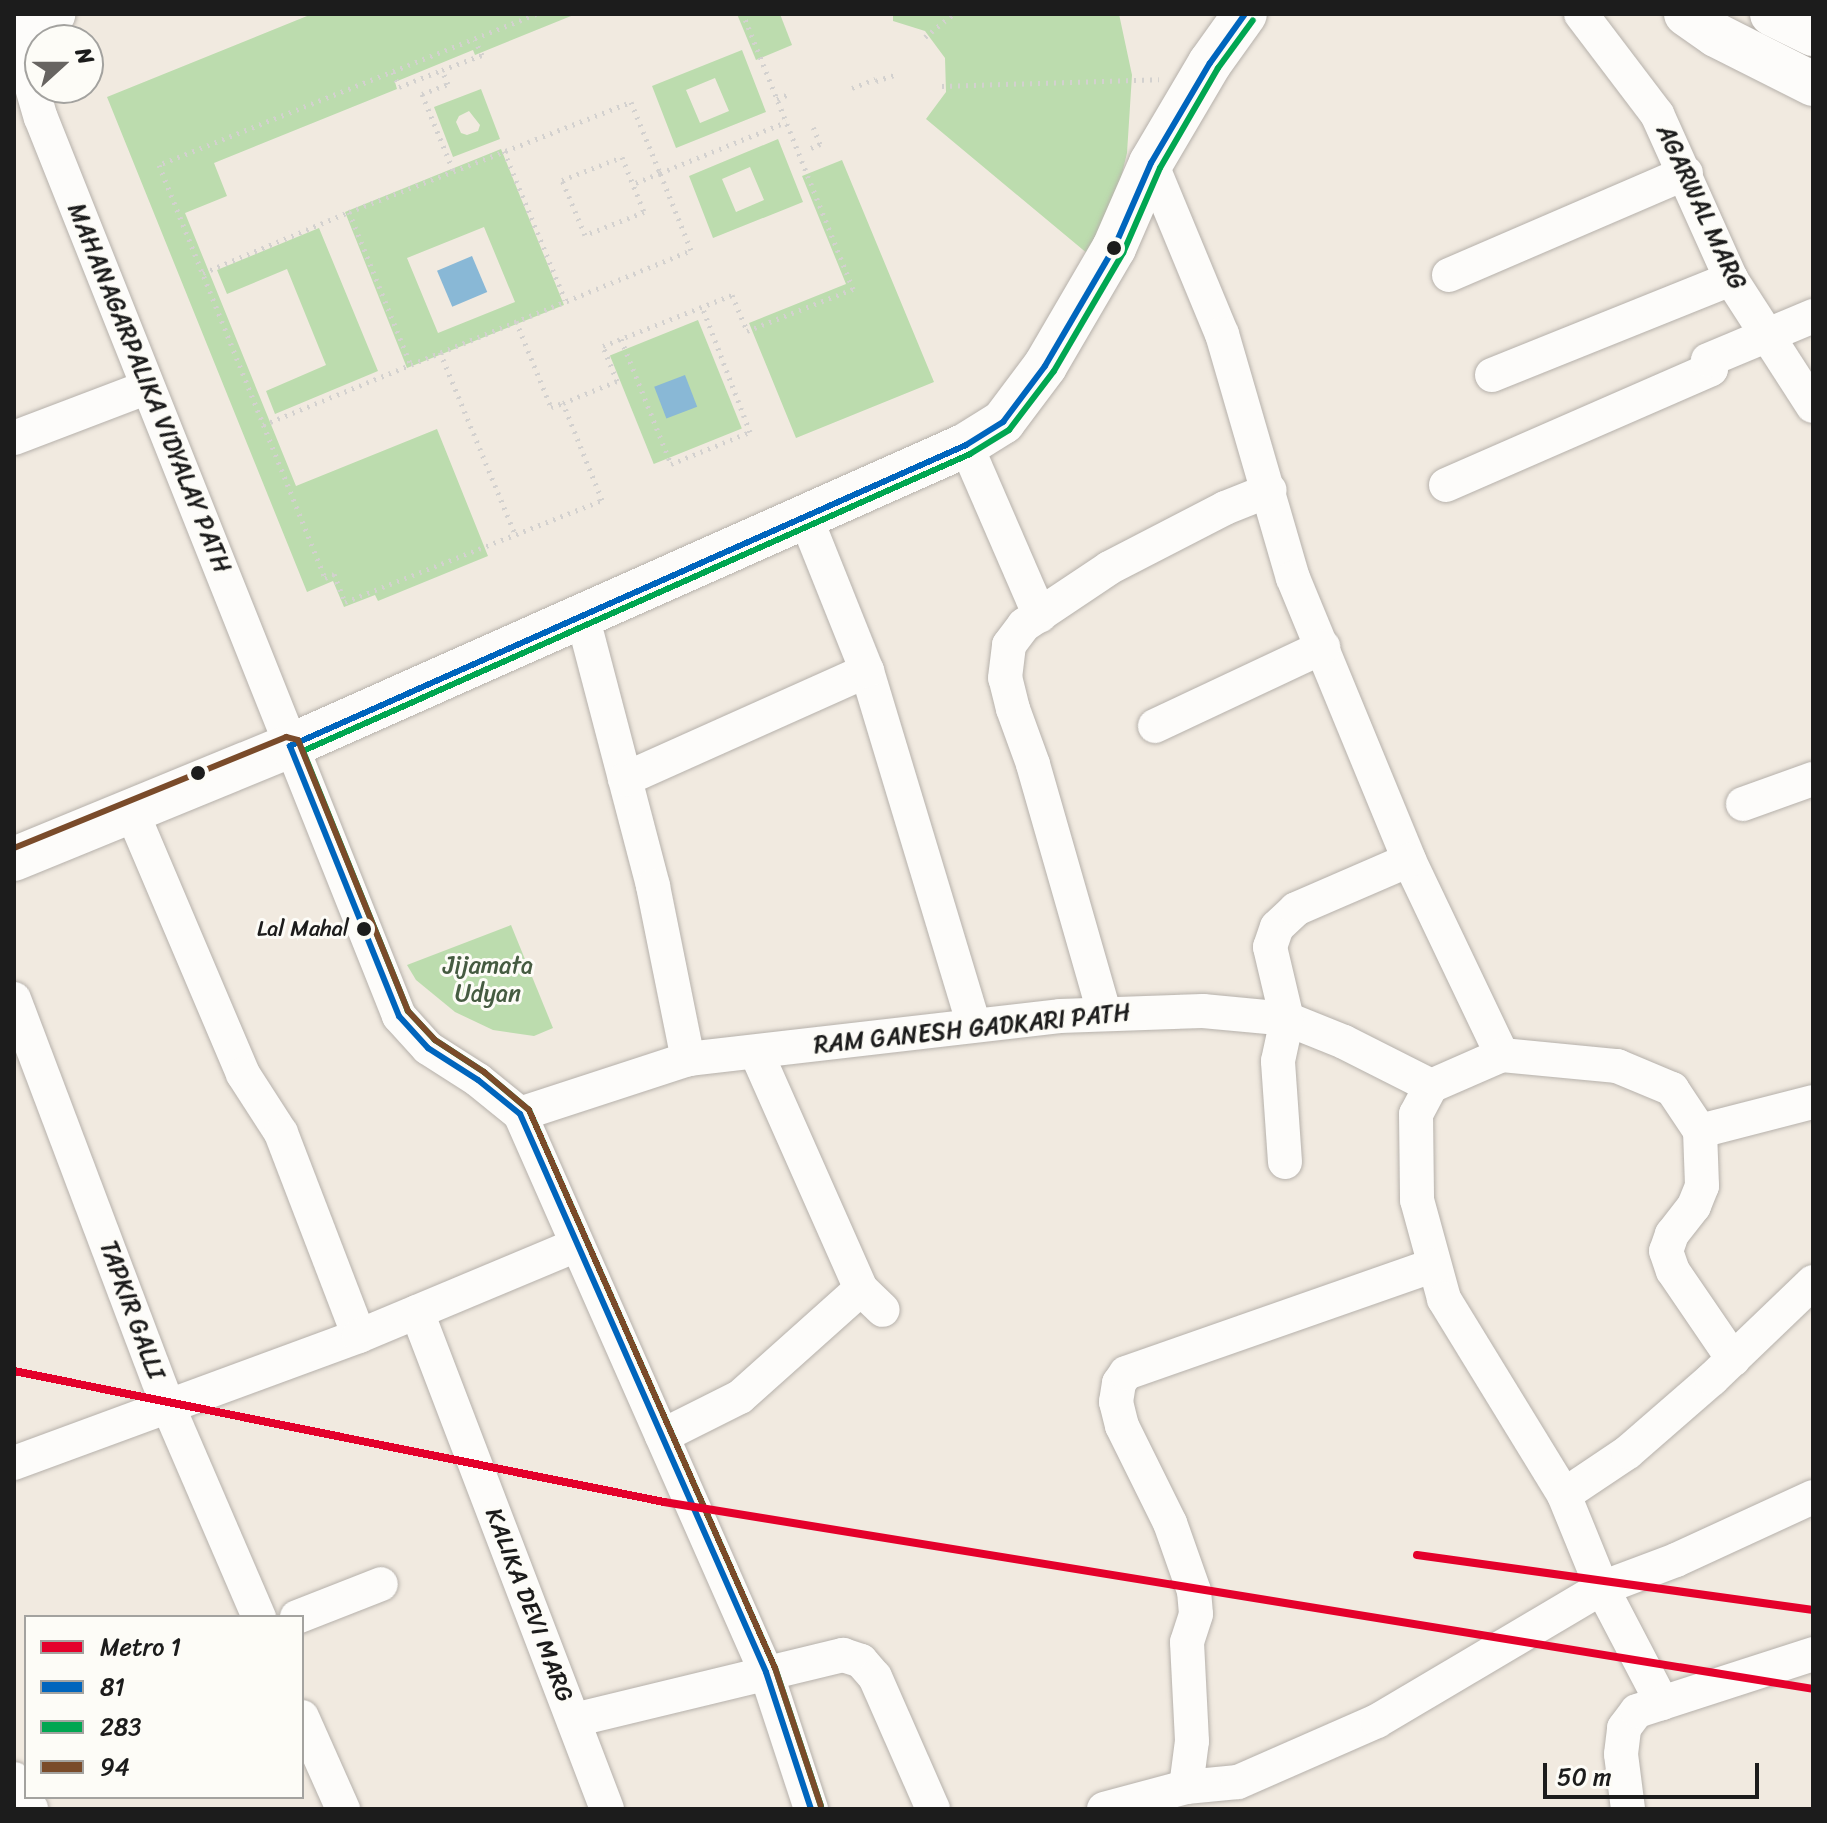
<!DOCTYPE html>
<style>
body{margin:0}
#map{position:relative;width:1827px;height:1823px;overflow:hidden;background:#f1eae0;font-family:Sriracha,sans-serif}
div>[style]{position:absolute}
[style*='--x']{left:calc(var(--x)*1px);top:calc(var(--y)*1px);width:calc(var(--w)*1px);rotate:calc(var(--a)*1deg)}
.green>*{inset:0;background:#bcdcae;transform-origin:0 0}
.water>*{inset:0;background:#89b8d6;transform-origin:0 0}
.path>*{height:5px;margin-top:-2.5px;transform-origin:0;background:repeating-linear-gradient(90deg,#d3d1cf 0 2px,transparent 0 8px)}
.roads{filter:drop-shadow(0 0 2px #b6b1ab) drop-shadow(0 0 2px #b6b1ab)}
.minor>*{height:34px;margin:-17px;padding:0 17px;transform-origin:17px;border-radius:17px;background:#fdfcfa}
.major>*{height:44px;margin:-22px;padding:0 22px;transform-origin:22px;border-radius:22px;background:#fdfcfa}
.highway>*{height:44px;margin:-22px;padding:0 22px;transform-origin:22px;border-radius:22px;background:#fdfcfa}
.bus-1>*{height:6px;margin:-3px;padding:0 3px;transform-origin:3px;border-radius:3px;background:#0065bd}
.bus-2>*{height:6px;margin:-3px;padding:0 3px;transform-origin:3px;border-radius:3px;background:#00a651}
.bus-3>*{height:6px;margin:-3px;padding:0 3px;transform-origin:3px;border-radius:3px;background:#7a4b2a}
.metro-1>*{height:8px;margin:-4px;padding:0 4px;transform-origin:4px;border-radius:4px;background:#e4002b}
.dots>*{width:22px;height:22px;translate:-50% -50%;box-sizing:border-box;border:4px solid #fdfcf7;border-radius:50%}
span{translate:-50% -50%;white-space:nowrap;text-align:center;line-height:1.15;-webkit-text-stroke:6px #fdfcf7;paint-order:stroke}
.bus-label{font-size:22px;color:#1c1c1c}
.right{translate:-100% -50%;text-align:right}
.street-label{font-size:24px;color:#1c1c1c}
.park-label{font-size:24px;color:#455b41}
.frame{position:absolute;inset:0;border:16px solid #1c1c1c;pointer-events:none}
.legend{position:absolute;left:24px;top:1615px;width:280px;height:184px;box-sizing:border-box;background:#fdfcf7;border:2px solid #a3a29f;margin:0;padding:10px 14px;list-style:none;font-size:24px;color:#1c1c1c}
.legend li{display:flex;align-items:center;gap:16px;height:40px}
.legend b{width:40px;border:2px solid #a3a29f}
.north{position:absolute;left:24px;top:24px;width:80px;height:80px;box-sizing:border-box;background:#fdfcf7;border:2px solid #a3a29f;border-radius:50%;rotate:69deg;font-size:22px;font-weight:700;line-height:32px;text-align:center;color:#1c1c1c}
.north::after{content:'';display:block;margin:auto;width:28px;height:36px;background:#676461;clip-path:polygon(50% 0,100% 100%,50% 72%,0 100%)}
.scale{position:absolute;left:1543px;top:1763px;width:216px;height:36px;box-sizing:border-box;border:4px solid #1c1c1c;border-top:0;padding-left:10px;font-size:24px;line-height:28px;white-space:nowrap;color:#1c1c1c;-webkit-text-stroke:6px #fdfcf7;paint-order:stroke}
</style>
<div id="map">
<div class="green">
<i style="clip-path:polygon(312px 14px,576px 14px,475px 55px,473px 50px,395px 82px,397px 89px,214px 163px,227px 196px,185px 213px,296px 486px,437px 429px,488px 556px,378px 601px,375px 595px,344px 607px,333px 581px,307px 592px,107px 97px)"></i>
<i style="clip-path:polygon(737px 14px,780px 14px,792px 45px,756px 60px)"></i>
<i style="clip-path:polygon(893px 14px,1119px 14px,1132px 75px,1127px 153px,1119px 186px,1088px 254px,926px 119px,946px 92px,945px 58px,925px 31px,893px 21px)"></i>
<i style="clip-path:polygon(evenodd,742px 50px,766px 112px,676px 148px,652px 86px,742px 50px,715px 78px,729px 111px,700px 123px,686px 90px,715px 78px)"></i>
<i style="clip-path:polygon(evenodd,481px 89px,500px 139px,453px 157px,434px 107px,481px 89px,469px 111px,480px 125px,478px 131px,467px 135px,461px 133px,456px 122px,459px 116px,469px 111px)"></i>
<i style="clip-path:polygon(evenodd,778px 139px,803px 202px,713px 238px,689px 176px,778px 139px,750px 167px,764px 200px,736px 212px,722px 179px,750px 167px)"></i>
<i style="clip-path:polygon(evenodd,501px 149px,564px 305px,407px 368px,345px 212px,501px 149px,484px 227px,515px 302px,438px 333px,407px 258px,484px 227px)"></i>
<i style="clip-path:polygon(842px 160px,934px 382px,796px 438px,749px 323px,846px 284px,802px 176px)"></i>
<i style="clip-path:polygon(319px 228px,378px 371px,275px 414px,266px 391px,326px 365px,287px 269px,227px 294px,217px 270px)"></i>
<i style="left:698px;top:320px;width:117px;height:95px;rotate:68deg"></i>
<i style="clip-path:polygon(511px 925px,553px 1028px,534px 1036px,493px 1030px,455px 1012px,416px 980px,407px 965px)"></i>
</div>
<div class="water">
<i style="left:472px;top:256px;width:39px;height:38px;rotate:67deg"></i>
<i style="left:685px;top:375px;width:34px;height:33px;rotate:69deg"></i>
</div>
<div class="path">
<i style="--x:536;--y:14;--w:406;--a:158.2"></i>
<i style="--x:159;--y:165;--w:445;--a:68.1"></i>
<i style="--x:325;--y:578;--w:10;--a:-24"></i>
<i style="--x:334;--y:574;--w:30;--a:69"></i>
<i style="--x:345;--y:602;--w:277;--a:-21.6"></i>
<i style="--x:602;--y:500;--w:105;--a:-111.9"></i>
<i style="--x:563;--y:403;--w:58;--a:-22.2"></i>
<i style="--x:617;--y:381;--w:38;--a:-112"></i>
<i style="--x:603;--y:346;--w:139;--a:-21.6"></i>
<i style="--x:732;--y:295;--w:39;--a:67"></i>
<i style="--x:747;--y:331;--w:114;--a:-21.6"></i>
<i style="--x:853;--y:289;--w:296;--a:-111.8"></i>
<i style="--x:925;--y:37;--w:36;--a:-39"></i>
<i style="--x:393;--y:72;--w:16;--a:68"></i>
<i style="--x:399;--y:87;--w:46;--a:-21.6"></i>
<i style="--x:876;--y:81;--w:22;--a:-18"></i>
<i style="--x:942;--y:86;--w:217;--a:-1.8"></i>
<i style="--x:852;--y:88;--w:25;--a:-21"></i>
<i style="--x:777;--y:99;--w:13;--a:-23"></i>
<i style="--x:811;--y:148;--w:10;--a:-24"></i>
<i style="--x:820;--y:144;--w:18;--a:-112"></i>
<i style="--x:504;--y:151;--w:161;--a:67.7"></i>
<i style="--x:622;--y:157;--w:59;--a:68.2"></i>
<i style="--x:644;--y:212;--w:63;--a:158.7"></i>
<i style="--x:585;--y:235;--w:60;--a:-112.7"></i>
<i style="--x:562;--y:180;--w:64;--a:-21"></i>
<i style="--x:453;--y:170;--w:82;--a:-112.2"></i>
<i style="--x:422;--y:94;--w:28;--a:-21"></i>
<i style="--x:448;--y:84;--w:15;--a:-113"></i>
<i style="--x:442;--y:70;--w:43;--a:-20.6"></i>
<i style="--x:482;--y:55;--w:17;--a:-114"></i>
<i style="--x:349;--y:212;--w:163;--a:68"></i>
<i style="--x:203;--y:273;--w:158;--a:-22.7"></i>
<i style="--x:349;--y:212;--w:303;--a:-21.3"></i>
<i style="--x:631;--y:102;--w:77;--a:67.8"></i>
<i style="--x:660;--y:173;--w:136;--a:-22"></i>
<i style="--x:516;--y:321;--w:93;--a:67.9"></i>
<i style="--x:551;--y:407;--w:13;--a:-18"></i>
<i style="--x:621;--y:339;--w:135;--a:68.2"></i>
<i style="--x:671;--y:464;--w:85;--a:-22.1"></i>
<i style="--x:750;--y:432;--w:135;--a:-110.9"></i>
<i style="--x:440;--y:352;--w:197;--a:67.6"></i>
<i style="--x:263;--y:425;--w:462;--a:-22.2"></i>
<i style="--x:691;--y:250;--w:83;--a:-111.9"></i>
<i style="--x:660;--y:173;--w:29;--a:158"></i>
</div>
<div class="roads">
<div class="minor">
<i style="--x:1581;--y:14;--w:126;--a:52.8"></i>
<i style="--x:1657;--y:114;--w:181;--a:65.8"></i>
<i style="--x:1731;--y:279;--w:151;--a:57.2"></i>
<i style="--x:23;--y:27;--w:58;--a:82"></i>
<i style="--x:31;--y:84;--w:35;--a:74"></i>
<i style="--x:41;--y:118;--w:967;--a:68.26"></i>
<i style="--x:399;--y:1016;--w:43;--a:47.8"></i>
<i style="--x:428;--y:1048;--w:59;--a:32.6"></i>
<i style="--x:478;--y:1080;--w:54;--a:39"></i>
<i style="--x:520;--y:1114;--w:610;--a:66.21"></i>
<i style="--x:766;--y:1672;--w:144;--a:71.8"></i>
<i style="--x:1151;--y:163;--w:185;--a:67.5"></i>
<i style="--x:1222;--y:334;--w:254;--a:73.8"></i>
<i style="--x:1293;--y:578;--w:305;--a:67.6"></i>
<i style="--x:1409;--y:860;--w:216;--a:64.5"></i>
<i style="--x:1449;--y:275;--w:258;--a:-23.3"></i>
<i style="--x:1492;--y:375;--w:258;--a:-21.9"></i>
<i style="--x:14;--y:438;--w:143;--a:-20.8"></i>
<i style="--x:966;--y:445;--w:186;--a:66.6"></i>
<i style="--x:1446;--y:485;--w:289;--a:-23.6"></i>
<i style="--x:1711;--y:369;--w:9;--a:-108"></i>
<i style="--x:1708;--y:360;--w:114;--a:-22.7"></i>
<i style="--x:582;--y:615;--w:280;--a:75.3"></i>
<i style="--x:653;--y:886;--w:177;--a:78.6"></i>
<i style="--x:867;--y:671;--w:370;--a:73.2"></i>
<i style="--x:1155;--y:726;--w:186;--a:-25.2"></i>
<i style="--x:625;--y:779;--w:265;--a:-24.1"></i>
<i style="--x:867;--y:671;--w:167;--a:-111.8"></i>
<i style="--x:1743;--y:804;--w:74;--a:-19.7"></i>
<i style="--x:131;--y:810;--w:287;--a:67"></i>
<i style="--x:243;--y:1074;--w:70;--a:57.2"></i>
<i style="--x:281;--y:1133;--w:217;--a:69"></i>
<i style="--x:14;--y:999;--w:435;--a:69.3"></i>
<i style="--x:168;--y:1406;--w:230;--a:66.7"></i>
<i style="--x:1104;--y:1012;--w:258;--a:-106"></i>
<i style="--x:1033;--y:764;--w:59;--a:-110"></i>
<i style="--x:1013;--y:709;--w:32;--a:-104"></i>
<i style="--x:1005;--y:678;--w:33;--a:-83"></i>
<i style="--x:1009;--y:645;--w:25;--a:-53"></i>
<i style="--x:1024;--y:625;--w:102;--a:-33.8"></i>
<i style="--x:1109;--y:568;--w:131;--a:-27.3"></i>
<i style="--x:1225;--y:508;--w:48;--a:-21.8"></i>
<i style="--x:756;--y:1052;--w:259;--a:66.1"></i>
<i style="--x:1431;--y:1086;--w:32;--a:118"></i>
<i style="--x:1416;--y:1114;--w:86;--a:89.3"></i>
<i style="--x:1417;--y:1200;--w:103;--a:74.7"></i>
<i style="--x:1444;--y:1299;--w:230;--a:58.5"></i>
<i style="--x:1564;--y:1495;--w:100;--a:67.8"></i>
<i style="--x:1602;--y:1588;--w:130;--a:62.4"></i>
<i style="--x:520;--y:1114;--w:177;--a:-18.1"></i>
<i style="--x:688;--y:1059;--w:374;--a:-6.6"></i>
<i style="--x:1060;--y:1016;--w:143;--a:-2"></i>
<i style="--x:1203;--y:1011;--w:84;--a:5.4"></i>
<i style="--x:1287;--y:1019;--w:61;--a:22"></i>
<i style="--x:1344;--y:1042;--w:97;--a:26.8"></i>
<i style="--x:1431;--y:1086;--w:77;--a:-23.6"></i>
<i style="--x:1502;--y:1055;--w:116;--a:5.5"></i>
<i style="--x:1617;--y:1066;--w:60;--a:22.7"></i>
<i style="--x:1672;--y:1089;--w:50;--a:56.3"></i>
<i style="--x:1700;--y:1131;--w:117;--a:-14.4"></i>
<i style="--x:1700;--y:1131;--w:55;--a:87.9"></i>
<i style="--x:1702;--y:1186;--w:22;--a:112"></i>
<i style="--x:1694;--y:1206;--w:36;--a:128"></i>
<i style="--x:1672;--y:1234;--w:18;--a:109"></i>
<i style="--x:1666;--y:1251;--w:21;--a:71"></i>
<i style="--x:1673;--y:1271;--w:107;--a:55.7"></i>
<i style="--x:1285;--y:1162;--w:101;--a:-94"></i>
<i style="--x:1278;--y:1061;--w:43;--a:-77.9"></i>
<i style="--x:1287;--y:1019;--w:74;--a:-103.3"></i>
<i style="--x:1270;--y:947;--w:21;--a:-71"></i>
<i style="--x:1277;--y:927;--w:26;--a:-43"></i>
<i style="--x:1296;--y:909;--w:123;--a:-23.4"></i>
<i style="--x:417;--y:1312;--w:532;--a:69.08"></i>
<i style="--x:662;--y:1436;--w:87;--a:-26.6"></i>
<i style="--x:740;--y:1397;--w:162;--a:-41.8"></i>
<i style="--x:861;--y:1289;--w:30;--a:44"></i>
<i style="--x:14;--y:1463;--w:368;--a:-20.2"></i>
<i style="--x:359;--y:1336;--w:236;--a:-22.7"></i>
<i style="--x:1564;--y:1495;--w:77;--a:-33.9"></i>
<i style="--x:1628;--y:1452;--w:111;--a:-41"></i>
<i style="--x:1712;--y:1379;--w:140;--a:-43.8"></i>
<i style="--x:297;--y:1617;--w:90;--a:-21.4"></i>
<i style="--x:302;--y:1717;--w:101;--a:66"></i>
<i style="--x:574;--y:1720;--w:277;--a:-13.6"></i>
<i style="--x:843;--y:1655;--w:19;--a:18"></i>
<i style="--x:861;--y:1661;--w:21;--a:49"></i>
<i style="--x:875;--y:1677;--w:144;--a:66.3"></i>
<i style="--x:14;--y:1779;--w:34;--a:60"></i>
<i style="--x:1186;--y:1787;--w:46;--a:-82.6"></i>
<i style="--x:1192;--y:1741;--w:99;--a:-92.9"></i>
<i style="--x:1187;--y:1642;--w:29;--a:-72"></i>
<i style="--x:1196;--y:1614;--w:23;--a:-95"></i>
<i style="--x:1194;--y:1591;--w:72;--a:-109.4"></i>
<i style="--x:1170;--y:1523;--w:108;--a:-116.3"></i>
<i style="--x:1122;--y:1426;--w:25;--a:-104"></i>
<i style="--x:1116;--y:1402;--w:19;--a:-81"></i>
<i style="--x:1119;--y:1383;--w:12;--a:-55"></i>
<i style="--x:1126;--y:1373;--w:326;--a:-19.3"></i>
<i style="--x:1104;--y:1809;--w:85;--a:-15"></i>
<i style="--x:1186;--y:1787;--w:52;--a:-5.5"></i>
<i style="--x:1238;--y:1782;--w:152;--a:-23.7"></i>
<i style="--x:1377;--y:1721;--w:261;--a:-30.6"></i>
<i style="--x:1602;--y:1588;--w:79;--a:-20.7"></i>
<i style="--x:1676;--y:1560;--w:151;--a:-24.7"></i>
<i style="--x:1628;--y:1809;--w:55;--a:-97.3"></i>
<i style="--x:1621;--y:1754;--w:26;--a:-83"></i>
<i style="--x:1624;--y:1728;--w:21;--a:-53"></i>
<i style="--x:1637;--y:1711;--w:185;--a:-17.9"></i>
</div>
<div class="major">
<i style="--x:1686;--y:14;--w:37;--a:35"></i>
<i style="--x:1716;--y:35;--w:109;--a:26.8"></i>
<i style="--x:1772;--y:14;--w:46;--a:26"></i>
</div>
<div class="highway">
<i style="--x:15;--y:14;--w:15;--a:58"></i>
<i style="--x:23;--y:27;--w:33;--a:-23"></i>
<i style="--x:14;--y:859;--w:298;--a:-22.3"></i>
<i style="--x:290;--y:746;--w:740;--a:-24"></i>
<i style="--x:966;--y:445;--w:44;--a:-31.9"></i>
<i style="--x:1003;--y:422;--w:70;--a:-53.1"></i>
<i style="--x:1045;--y:366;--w:137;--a:-59.7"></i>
<i style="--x:1114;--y:248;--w:93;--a:-66.5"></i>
<i style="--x:1151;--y:163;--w:116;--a:-59.5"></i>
<i style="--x:1210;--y:63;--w:60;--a:-54.5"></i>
</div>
</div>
<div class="bus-1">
<i style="--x:811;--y:1809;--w:144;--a:-108.2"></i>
<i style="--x:766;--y:1672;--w:610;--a:-113.79"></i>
<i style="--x:520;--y:1114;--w:54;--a:-141"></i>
<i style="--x:478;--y:1080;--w:59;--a:-147.4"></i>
<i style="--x:428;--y:1048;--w:43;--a:-132.2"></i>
<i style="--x:399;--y:1016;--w:291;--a:-112"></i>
<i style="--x:290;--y:746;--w:740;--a:-24"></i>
<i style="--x:966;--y:445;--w:44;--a:-31.9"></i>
<i style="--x:1003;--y:422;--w:70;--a:-53.1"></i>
<i style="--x:1045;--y:366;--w:137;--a:-59.7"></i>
<i style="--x:1114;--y:248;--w:93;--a:-66.5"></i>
<i style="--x:1151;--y:163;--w:116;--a:-59.5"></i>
<i style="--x:1210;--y:63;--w:60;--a:-54.5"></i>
</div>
<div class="bus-2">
<i style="--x:821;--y:1806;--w:145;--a:-108.4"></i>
<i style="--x:775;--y:1668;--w:610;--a:-113.79"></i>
<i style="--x:529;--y:1110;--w:59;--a:-139.8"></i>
<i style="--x:484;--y:1072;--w:59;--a:-146.9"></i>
<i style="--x:435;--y:1040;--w:40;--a:-133"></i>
<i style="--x:408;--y:1011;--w:280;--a:-112"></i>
<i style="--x:303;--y:751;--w:730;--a:-24"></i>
<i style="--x:970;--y:454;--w:46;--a:-31.6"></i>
<i style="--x:1009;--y:430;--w:74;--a:-52.7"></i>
<i style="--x:1054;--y:371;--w:137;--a:-59.7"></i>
<i style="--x:1123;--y:253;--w:93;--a:-66.5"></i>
<i style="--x:1160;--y:168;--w:116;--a:-59.9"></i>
<i style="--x:1218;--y:68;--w:59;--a:-53.9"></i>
</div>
<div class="bus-3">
<i style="--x:14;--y:848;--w:294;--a:-22.2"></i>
<i style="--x:286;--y:737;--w:12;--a:14"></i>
<i style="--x:298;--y:740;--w:292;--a:67.9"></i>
<i style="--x:408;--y:1011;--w:40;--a:47"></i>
<i style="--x:435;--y:1040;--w:59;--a:33.1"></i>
<i style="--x:484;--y:1072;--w:59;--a:40.2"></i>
<i style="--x:529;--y:1110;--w:610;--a:66.21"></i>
<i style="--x:775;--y:1668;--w:145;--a:71.6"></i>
</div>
<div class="metro-1">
<i style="--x:14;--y:1371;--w:663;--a:11.39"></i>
<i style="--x:664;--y:1502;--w:1164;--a:9.24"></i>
<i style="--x:1417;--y:1555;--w:400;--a:7.9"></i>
</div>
<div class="dots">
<i style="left:1114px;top:248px;background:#1c1c1c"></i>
<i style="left:198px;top:773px;background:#1c1c1c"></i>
<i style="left:364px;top:929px;background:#1c1c1c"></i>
</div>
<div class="bus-label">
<span class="right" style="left:349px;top:929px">Lal Mahal</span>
</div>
<div class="street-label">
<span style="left:1701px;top:207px;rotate:65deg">AGARWAL MARG</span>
<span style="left:149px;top:388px;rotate:68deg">MAHANAGARPALIKA VIDYALAY PATH</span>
<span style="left:972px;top:1029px;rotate:-6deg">RAM GANESH GADKARI PATH</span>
<span style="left:132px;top:1310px;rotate:70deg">TAPKIR GALLI</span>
<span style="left:529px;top:1605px;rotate:69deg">KALIKA DEVI MARG</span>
</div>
<div class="park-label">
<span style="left:488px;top:980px">Jijamata<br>Udyan</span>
</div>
<div class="frame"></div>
<ul class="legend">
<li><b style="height:10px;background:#e4002b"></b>Metro 1</li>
<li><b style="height:10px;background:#0065bd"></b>81</li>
<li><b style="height:10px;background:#00a651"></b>283</li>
<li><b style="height:10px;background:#7a4b2a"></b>94</li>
</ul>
<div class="north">N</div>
<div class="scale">50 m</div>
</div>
